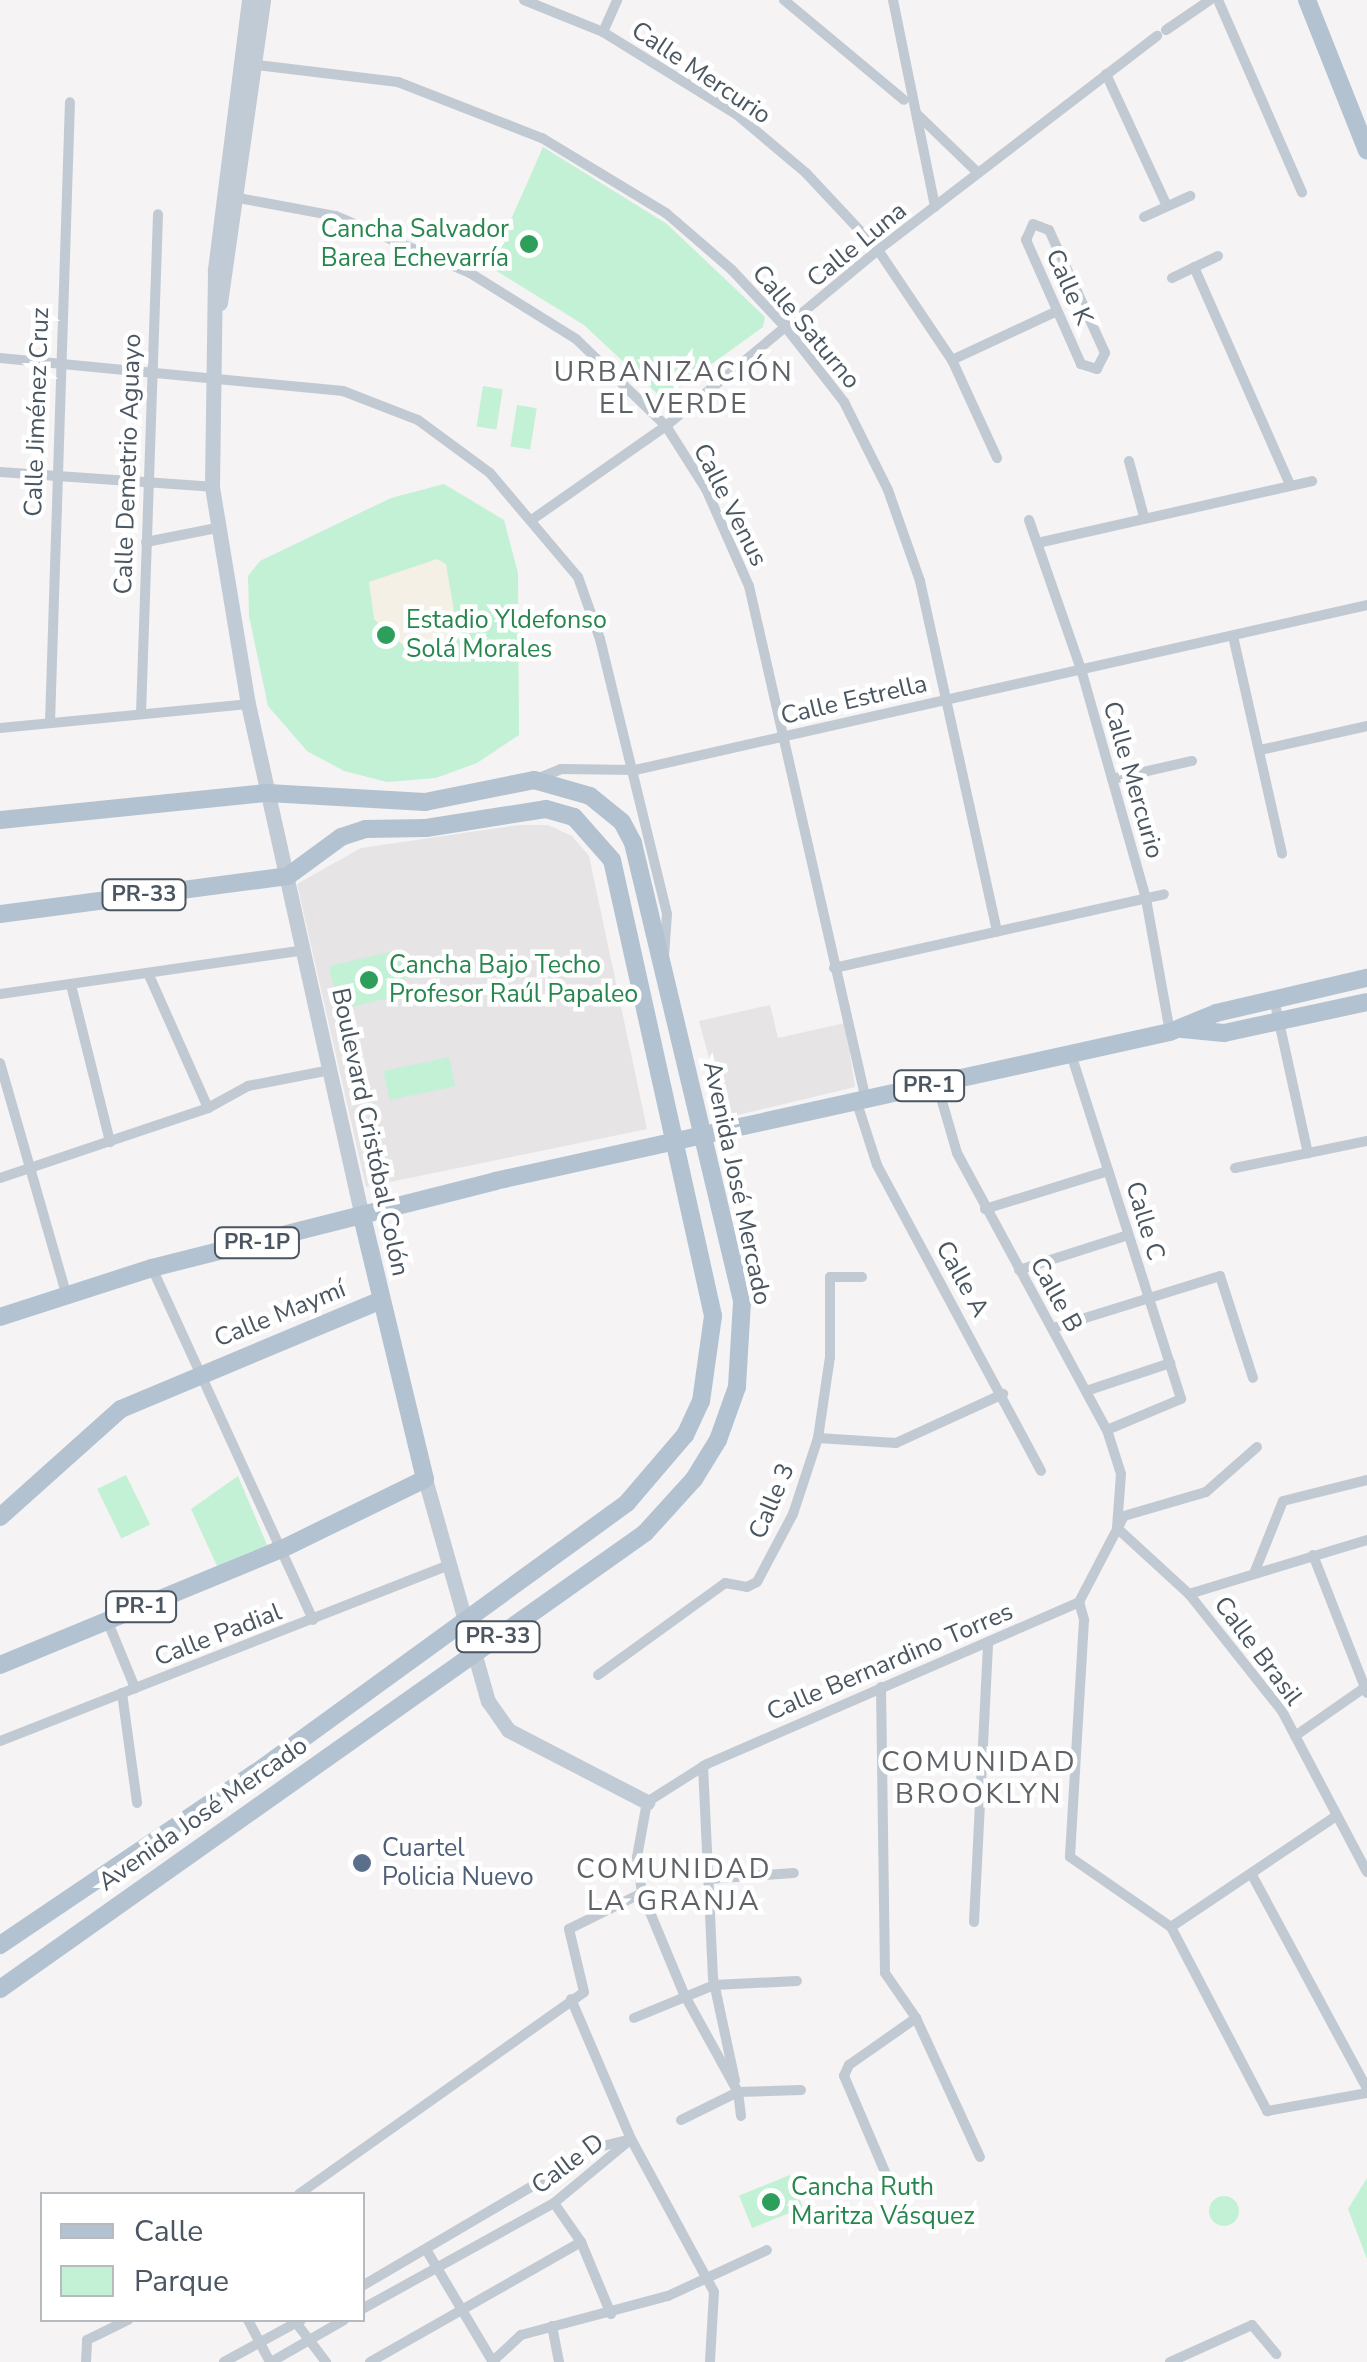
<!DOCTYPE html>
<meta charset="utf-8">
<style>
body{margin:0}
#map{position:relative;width:1367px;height:2362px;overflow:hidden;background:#f5f3f3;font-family:"Nunito Sans",sans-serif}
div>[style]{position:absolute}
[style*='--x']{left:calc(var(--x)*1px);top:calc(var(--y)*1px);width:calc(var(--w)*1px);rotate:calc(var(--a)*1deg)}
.education>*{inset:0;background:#e6e4e5}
.green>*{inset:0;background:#c3f1d5;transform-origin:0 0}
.round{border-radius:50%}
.sand>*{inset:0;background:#f5f0e5}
.street>*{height:10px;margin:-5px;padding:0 5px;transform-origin:5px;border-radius:5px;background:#c1cad2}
.secondary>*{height:15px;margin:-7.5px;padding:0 7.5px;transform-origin:7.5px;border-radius:7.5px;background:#c1cbd6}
.primary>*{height:18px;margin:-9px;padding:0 9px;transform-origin:9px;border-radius:9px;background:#b3c2d1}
.dots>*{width:28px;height:28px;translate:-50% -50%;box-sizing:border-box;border:5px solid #fff;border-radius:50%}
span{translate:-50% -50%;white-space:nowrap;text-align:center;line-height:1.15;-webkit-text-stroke:9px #fff;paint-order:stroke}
.shield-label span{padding:2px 8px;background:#fff;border:2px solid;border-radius:8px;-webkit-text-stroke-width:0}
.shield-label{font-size:22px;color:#4a5661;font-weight:700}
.street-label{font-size:25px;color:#4a5661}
.leisure-label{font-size:25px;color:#27864d}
.right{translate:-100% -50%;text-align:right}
.left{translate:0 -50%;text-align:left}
.service-label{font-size:25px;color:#4e5e75}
.neighbourhood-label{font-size:28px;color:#5f6368;letter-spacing:2.5px}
.legend{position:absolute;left:40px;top:2192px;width:325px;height:130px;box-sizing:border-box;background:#fff;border:2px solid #b7bbc0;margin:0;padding:12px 18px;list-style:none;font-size:30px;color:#4a5661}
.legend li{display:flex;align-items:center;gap:20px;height:50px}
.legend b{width:50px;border:2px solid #b7bbc0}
</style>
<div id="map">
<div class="education">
<i style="clip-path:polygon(519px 825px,548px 825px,572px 836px,589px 856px,647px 1129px,366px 1187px,297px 884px,361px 848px)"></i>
<i style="clip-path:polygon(770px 1005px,778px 1038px,845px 1023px,855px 1087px,725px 1118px,699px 1021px)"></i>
</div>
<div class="green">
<i style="clip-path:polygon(543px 147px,667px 224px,765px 317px,763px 327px,663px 399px,584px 325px,490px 267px)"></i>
<i style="left:483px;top:386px;width:20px;height:41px;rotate:9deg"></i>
<i style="left:517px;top:405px;width:20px;height:42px;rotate:9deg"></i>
<i style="clip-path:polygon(444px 484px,504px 520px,518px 573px,519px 735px,477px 763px,436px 778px,387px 782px,344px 771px,307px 751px,268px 706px,249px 616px,248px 576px,260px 561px,391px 498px)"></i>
<i style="left:398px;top:950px;width:45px;height:71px;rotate:77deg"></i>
<i style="left:449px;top:1057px;width:30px;height:67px;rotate:78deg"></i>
<i style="left:126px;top:1475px;width:55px;height:32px;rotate:64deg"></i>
<i style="clip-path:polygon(238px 1476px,267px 1545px,217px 1566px,191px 1509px)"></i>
<i style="left:790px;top:2175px;width:35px;height:55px;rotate:68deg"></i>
<i style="clip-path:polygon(1367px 2178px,1367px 2259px,1348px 2209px)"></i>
<i class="round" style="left:1209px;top:2196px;width:30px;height:30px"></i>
</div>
<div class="sand">
<i style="clip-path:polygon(437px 559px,446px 564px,458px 635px,437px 646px,403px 645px,374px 619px,369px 582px)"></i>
</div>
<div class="street">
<i style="--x:524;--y:0;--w:85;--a:22.1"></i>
<i style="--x:603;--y:32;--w:156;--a:31.7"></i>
<i style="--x:736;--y:114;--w:92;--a:40.1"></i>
<i style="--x:806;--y:173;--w:105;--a:46.9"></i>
<i style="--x:878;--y:250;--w:133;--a:56.1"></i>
<i style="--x:952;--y:360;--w:108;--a:65.3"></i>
<i style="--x:784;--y:0;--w:156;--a:39.8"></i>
<i style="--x:893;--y:0;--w:211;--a:78.5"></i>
<i style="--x:1218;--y:0;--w:210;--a:66.4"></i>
<i style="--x:1166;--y:30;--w:53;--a:-34.3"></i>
<i style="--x:603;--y:32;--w:35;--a:-66"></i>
<i style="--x:249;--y:64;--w:150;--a:6.9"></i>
<i style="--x:398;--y:82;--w:155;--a:21.3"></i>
<i style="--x:542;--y:138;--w:145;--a:31.2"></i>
<i style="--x:666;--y:213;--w:87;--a:40.8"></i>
<i style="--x:732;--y:270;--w:81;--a:47"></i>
<i style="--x:787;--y:329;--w:93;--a:52"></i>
<i style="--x:844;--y:402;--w:98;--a:63.4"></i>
<i style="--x:888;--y:490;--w:96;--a:70.6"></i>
<i style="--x:920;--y:581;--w:359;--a:77.6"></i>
<i style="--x:1106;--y:74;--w:145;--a:65.2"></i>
<i style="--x:918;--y:115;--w:83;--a:44"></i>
<i style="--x:233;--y:197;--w:105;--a:10.5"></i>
<i style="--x:336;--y:216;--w:146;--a:23"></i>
<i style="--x:470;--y:273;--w:125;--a:31.9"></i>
<i style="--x:576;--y:339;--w:125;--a:44"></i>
<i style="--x:666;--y:426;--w:75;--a:57.6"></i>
<i style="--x:706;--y:489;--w:106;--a:66.1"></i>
<i style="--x:749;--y:586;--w:527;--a:77.18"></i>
<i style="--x:1144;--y:217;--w:51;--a:-24.5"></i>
<i style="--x:1033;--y:224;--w:17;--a:21"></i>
<i style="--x:1049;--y:230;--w:135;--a:65.5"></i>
<i style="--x:1105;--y:353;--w:18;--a:117"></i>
<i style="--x:1097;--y:369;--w:17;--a:-163"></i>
<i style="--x:1081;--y:364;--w:136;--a:-113.9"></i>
<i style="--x:1026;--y:240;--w:17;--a:-66"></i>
<i style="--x:1194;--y:267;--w:238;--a:66.2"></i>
<i style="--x:1172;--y:278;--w:51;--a:-25.6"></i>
<i style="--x:0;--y:358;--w:345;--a:5.5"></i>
<i style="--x:343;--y:391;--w:80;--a:21.1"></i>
<i style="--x:418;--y:420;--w:89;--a:36.4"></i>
<i style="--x:490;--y:473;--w:136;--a:49.8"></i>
<i style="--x:578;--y:577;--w:66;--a:70.5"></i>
<i style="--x:600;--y:639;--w:283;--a:76.3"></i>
<i style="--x:667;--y:914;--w:39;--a:94"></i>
<i style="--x:952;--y:360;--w:116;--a:-25"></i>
<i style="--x:1129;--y:461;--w:58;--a:75"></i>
<i style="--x:0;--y:472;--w:213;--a:4"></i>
<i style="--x:533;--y:519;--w:162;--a:-35"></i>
<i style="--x:666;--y:426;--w:276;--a:-39.7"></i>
<i style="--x:878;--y:250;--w:352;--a:-37.5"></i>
<i style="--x:1029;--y:520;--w:158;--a:70.8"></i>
<i style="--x:1081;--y:669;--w:239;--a:74.2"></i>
<i style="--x:1146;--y:899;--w:135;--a:79.8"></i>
<i style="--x:146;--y:542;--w:72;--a:-11.2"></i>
<i style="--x:1042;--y:542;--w:277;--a:-12.7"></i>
<i style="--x:1233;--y:636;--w:223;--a:77.3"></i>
<i style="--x:141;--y:714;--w:500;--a:-88.05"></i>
<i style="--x:50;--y:723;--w:621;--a:-88.16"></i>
<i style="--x:0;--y:728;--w:249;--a:-5.5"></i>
<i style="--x:1260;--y:750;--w:110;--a:-12.6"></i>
<i style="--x:539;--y:778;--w:24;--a:-22"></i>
<i style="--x:561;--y:769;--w:74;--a:0.8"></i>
<i style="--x:635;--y:770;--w:750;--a:-12.7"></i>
<i style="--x:1112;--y:779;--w:82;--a:-12.7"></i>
<i style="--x:834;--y:968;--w:338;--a:-12.6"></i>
<i style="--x:148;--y:973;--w:148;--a:66"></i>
<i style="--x:71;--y:985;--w:162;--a:76"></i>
<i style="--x:0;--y:994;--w:307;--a:-8.2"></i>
<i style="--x:1274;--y:999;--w:158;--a:77.6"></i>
<i style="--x:1071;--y:1054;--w:362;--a:72.3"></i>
<i style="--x:1181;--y:1399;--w:80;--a:157.3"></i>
<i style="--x:0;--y:1063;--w:243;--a:74"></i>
<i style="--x:937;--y:1084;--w:72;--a:73.8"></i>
<i style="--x:957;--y:1153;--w:315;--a:61.6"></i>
<i style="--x:1107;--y:1430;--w:46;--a:72.3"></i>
<i style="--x:1121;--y:1474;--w:53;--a:94.3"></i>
<i style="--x:857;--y:1103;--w:65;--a:72.1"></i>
<i style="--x:877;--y:1165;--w:347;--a:61.8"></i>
<i style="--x:1235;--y:1168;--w:135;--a:-11.6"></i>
<i style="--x:0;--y:1178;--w:219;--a:-18.6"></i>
<i style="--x:208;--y:1108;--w:46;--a:-28.8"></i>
<i style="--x:248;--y:1086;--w:84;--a:-11"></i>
<i style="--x:985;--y:1209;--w:129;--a:-17.2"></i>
<i style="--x:152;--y:1268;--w:387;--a:65.4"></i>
<i style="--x:1019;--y:1270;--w:114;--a:-17.8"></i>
<i style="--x:1053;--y:1328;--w:175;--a:-17.3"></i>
<i style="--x:1220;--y:1276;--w:107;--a:72.1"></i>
<i style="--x:1086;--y:1391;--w:89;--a:-18.4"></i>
<i style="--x:818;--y:1438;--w:78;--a:3.7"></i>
<i style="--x:896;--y:1443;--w:118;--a:-24.6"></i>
<i style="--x:1117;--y:1528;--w:98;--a:42.5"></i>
<i style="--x:1189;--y:1594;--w:149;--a:51.5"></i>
<i style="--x:1282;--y:1711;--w:182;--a:62.2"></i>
<i style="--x:1313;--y:1555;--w:148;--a:68.6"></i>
<i style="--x:1255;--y:1571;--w:75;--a:-68.2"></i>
<i style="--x:1283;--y:1501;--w:87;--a:-14"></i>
<i style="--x:1189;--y:1594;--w:186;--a:-16.9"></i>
<i style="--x:1079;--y:1602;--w:19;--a:74"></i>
<i style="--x:1084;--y:1620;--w:237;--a:93.4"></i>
<i style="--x:1070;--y:1857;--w:123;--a:34.7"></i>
<i style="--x:1171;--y:1927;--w:208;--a:62.4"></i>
<i style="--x:1267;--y:2111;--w:102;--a:-10.2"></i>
<i style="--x:107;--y:1620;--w:74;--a:67.6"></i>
<i style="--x:598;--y:1675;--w:157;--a:-35.9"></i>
<i style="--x:725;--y:1583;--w:22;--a:10"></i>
<i style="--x:747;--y:1587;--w:11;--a:-27"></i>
<i style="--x:757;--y:1582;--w:77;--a:-62.1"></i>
<i style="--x:793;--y:1514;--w:80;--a:-71.8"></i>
<i style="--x:818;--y:1438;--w:82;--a:-81.6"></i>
<i style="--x:830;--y:1357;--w:80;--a:-90"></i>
<i style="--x:830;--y:1277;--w:32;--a:0"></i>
<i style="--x:881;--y:1687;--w:286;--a:89.2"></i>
<i style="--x:885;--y:1973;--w:55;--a:55.4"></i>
<i style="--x:916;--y:2018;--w:153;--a:65.3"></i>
<i style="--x:122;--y:1693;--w:111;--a:82.2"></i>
<i style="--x:1295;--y:1736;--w:88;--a:-34.8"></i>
<i style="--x:0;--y:1741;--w:483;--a:-21.4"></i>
<i style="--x:703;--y:1766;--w:212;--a:87.3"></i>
<i style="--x:713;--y:1978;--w:105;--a:77.9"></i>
<i style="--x:1252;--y:1875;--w:243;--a:61.7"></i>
<i style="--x:708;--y:1879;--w:86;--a:-4"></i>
<i style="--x:974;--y:1922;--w:280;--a:-87.1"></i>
<i style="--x:1171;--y:1927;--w:199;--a:-33.9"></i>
<i style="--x:571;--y:1999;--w:152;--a:66.8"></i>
<i style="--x:631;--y:2139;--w:174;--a:61.5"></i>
<i style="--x:714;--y:2292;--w:70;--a:93.3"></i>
<i style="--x:634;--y:2018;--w:87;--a:-22.4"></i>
<i style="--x:714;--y:1985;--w:83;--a:-2.8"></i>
<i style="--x:741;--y:2116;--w:24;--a:-97"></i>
<i style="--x:738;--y:2092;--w:112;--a:-118.9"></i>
<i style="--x:684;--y:1994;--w:109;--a:-112.6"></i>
<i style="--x:642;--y:1893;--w:36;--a:-98"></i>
<i style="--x:637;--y:1857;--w:56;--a:-79.7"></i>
<i style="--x:647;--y:1802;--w:71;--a:-32.3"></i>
<i style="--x:707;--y:1764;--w:406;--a:-23.5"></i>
<i style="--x:1079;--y:1602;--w:97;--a:-62.4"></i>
<i style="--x:1124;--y:1516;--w:85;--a:-16.3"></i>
<i style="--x:1206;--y:1492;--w:68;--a:-41.4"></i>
<i style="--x:681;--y:2120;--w:64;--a:-26.2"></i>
<i style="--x:738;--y:2092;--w:63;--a:-1.8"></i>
<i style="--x:891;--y:2186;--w:120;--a:-113.1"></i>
<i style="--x:844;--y:2076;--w:12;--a:-66"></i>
<i style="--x:849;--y:2065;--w:82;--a:-35"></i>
<i style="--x:299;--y:2194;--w:349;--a:-35.3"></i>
<i style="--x:584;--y:1992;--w:65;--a:-103.4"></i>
<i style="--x:569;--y:1929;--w:81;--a:-26.3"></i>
<i style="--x:554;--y:2203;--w:47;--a:55.3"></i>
<i style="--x:581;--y:2242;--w:78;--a:67.4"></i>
<i style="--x:427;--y:2251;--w:126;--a:59.3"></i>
<i style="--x:362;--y:2286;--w:275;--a:-30.4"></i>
<i style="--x:599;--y:2147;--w:32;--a:-14"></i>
<i style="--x:362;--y:2309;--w:219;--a:-28.9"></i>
<i style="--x:554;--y:2203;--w:100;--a:-39.7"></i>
<i style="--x:248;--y:2320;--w:47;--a:62.4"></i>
<i style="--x:294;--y:2320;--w:53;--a:52.7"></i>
<i style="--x:552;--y:2326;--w:37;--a:79"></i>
<i style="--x:86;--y:2362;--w:22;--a:-87"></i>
<i style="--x:87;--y:2340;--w:46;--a:-26"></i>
<i style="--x:224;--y:2362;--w:88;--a:-28.6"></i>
<i style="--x:271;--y:2362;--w:84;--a:-29.9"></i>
<i style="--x:370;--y:2362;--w:243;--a:-29.6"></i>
<i style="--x:492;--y:2362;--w:40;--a:-43"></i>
<i style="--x:521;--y:2335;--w:152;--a:-14.9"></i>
<i style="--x:668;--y:2296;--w:109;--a:-24.9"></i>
<i style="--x:1170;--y:2362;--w:90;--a:-24.3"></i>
<i style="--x:1252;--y:2325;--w:38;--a:50"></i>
</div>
<div class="secondary">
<i style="--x:249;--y:0;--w:273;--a:97.2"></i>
<i style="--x:215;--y:271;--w:216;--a:90.8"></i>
<i style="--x:212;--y:487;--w:220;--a:80.6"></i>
<i style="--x:248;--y:704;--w:526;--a:77.47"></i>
<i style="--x:220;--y:303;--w:306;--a:-81.9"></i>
<i style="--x:425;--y:1479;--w:231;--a:74.2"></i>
<i style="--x:488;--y:1701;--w:35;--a:55"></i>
<i style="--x:508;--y:1730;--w:157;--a:27.4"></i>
</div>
<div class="primary">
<i style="--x:1307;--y:0;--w:162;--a:68.3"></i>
<i style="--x:0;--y:820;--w:269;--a:-5.8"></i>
<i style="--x:268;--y:793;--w:157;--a:3.3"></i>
<i style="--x:425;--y:802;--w:111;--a:-11.4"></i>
<i style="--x:534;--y:780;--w:58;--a:15.9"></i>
<i style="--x:590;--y:796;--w:41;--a:39.1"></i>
<i style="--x:622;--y:822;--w:24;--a:62"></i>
<i style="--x:633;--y:843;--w:472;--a:76.6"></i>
<i style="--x:742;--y:1302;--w:85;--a:93.4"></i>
<i style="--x:737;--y:1387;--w:56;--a:109.7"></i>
<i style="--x:718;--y:1440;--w:46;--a:121.6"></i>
<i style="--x:694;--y:1479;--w:73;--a:132.2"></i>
<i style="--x:645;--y:1533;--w:790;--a:144.74"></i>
<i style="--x:0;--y:914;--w:290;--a:-7.5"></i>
<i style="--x:288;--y:876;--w:66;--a:-36.3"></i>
<i style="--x:341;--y:837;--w:25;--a:-18"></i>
<i style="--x:365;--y:829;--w:61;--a:-0.9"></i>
<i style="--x:426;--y:828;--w:121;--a:-9"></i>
<i style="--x:546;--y:809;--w:29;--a:16"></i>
<i style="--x:574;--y:817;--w:57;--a:48.5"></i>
<i style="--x:612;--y:860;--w:467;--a:77.5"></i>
<i style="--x:713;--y:1316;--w:86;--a:98"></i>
<i style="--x:701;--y:1401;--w:38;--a:115"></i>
<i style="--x:685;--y:1435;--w:89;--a:130.5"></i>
<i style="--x:627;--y:1503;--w:460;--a:144"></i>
<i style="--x:255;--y:1773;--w:308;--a:146"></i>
<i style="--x:1182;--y:1029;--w:42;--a:5.4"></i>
<i style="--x:1224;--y:1033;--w:146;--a:-12.2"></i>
<i style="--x:0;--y:1317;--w:160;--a:-17.9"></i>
<i style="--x:152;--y:1268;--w:354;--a:-14.2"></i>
<i style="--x:495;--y:1181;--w:691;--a:-12.45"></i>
<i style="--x:1170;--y:1032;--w:50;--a:-22.4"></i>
<i style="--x:1216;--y:1013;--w:155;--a:-13.1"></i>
<i style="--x:0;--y:1517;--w:162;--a:-41.8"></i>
<i style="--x:121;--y:1409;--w:282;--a:-22.7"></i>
<i style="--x:0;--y:1665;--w:305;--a:-22.4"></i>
<i style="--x:282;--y:1549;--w:159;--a:-26.1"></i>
<i style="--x:425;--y:1479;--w:269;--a:-103.5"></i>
</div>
<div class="dots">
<i style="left:529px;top:244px;background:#2e9e5b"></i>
<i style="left:386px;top:635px;background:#2e9e5b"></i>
<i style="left:369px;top:980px;background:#2e9e5b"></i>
<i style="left:362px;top:1863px;background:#5c6f8a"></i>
<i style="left:771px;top:2202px;background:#2e9e5b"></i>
</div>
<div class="shield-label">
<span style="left:144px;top:895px">PR-33</span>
<span style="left:929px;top:1086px">PR-1</span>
<span style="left:257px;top:1243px">PR-1P</span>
<span style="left:141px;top:1607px">PR-1</span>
<span style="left:498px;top:1637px">PR-33</span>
</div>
<div class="street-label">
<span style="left:701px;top:73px;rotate:34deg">Calle Mercurio</span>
<span style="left:857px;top:245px;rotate:-39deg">Calle Luna</span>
<span style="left:1069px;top:287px;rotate:66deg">Calle K</span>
<span style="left:806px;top:327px;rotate:50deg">Calle Saturno</span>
<span style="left:37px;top:412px;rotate:-88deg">Calle Jiménez Cruz</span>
<span style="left:128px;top:464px;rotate:-88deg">Calle Demetrio Aguayo</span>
<span style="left:730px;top:505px;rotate:63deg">Calle Venus</span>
<span style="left:854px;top:700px;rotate:-13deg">Calle Estrella</span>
<span style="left:1133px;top:780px;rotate:74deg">Calle Mercurio</span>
<span style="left:370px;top:1132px;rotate:78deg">Boulevard Cristóbal Colón</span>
<span style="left:737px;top:1183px;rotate:78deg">Avenida José Mercado</span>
<span style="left:1145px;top:1221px;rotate:73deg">Calle C</span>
<span style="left:962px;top:1279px;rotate:61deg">Calle A</span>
<span style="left:1056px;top:1295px;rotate:61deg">Calle B</span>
<span style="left:280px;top:1314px;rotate:-22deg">Calle Maymí</span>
<span style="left:772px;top:1501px;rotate:-67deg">Calle 3</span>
<span style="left:218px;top:1635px;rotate:-21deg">Calle Padial</span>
<span style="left:1258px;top:1651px;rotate:53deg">Calle Brasil</span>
<span style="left:890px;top:1662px;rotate:-23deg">Calle Bernardino Torres</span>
<span style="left:203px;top:1814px;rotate:-35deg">Avenida José Mercado</span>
<span style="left:568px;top:2164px;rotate:-37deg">Calle D</span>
</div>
<div class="leisure-label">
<span class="right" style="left:509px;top:244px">Cancha Salvador<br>Barea Echevarría</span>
<span class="left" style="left:406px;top:635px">Estadio Yldefonso<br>Solá Morales</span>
<span class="left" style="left:389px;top:980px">Cancha Bajo Techo<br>Profesor Raúl Papaleo</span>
<span class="left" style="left:791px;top:2202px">Cancha Ruth<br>Maritza Vásquez</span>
</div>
<div class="service-label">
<span class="left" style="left:382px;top:1863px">Cuartel<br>Policia Nuevo</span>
</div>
<div class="neighbourhood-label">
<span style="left:674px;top:388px">URBANIZACIÓN<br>EL VERDE</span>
<span style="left:979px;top:1778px">COMUNIDAD<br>BROOKLYN</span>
<span style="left:674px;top:1885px">COMUNIDAD<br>LA GRANJA</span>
</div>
<ul class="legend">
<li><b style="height:12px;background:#b3c2d1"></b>Calle</li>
<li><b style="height:28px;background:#c3f1d5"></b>Parque</li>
</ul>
</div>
